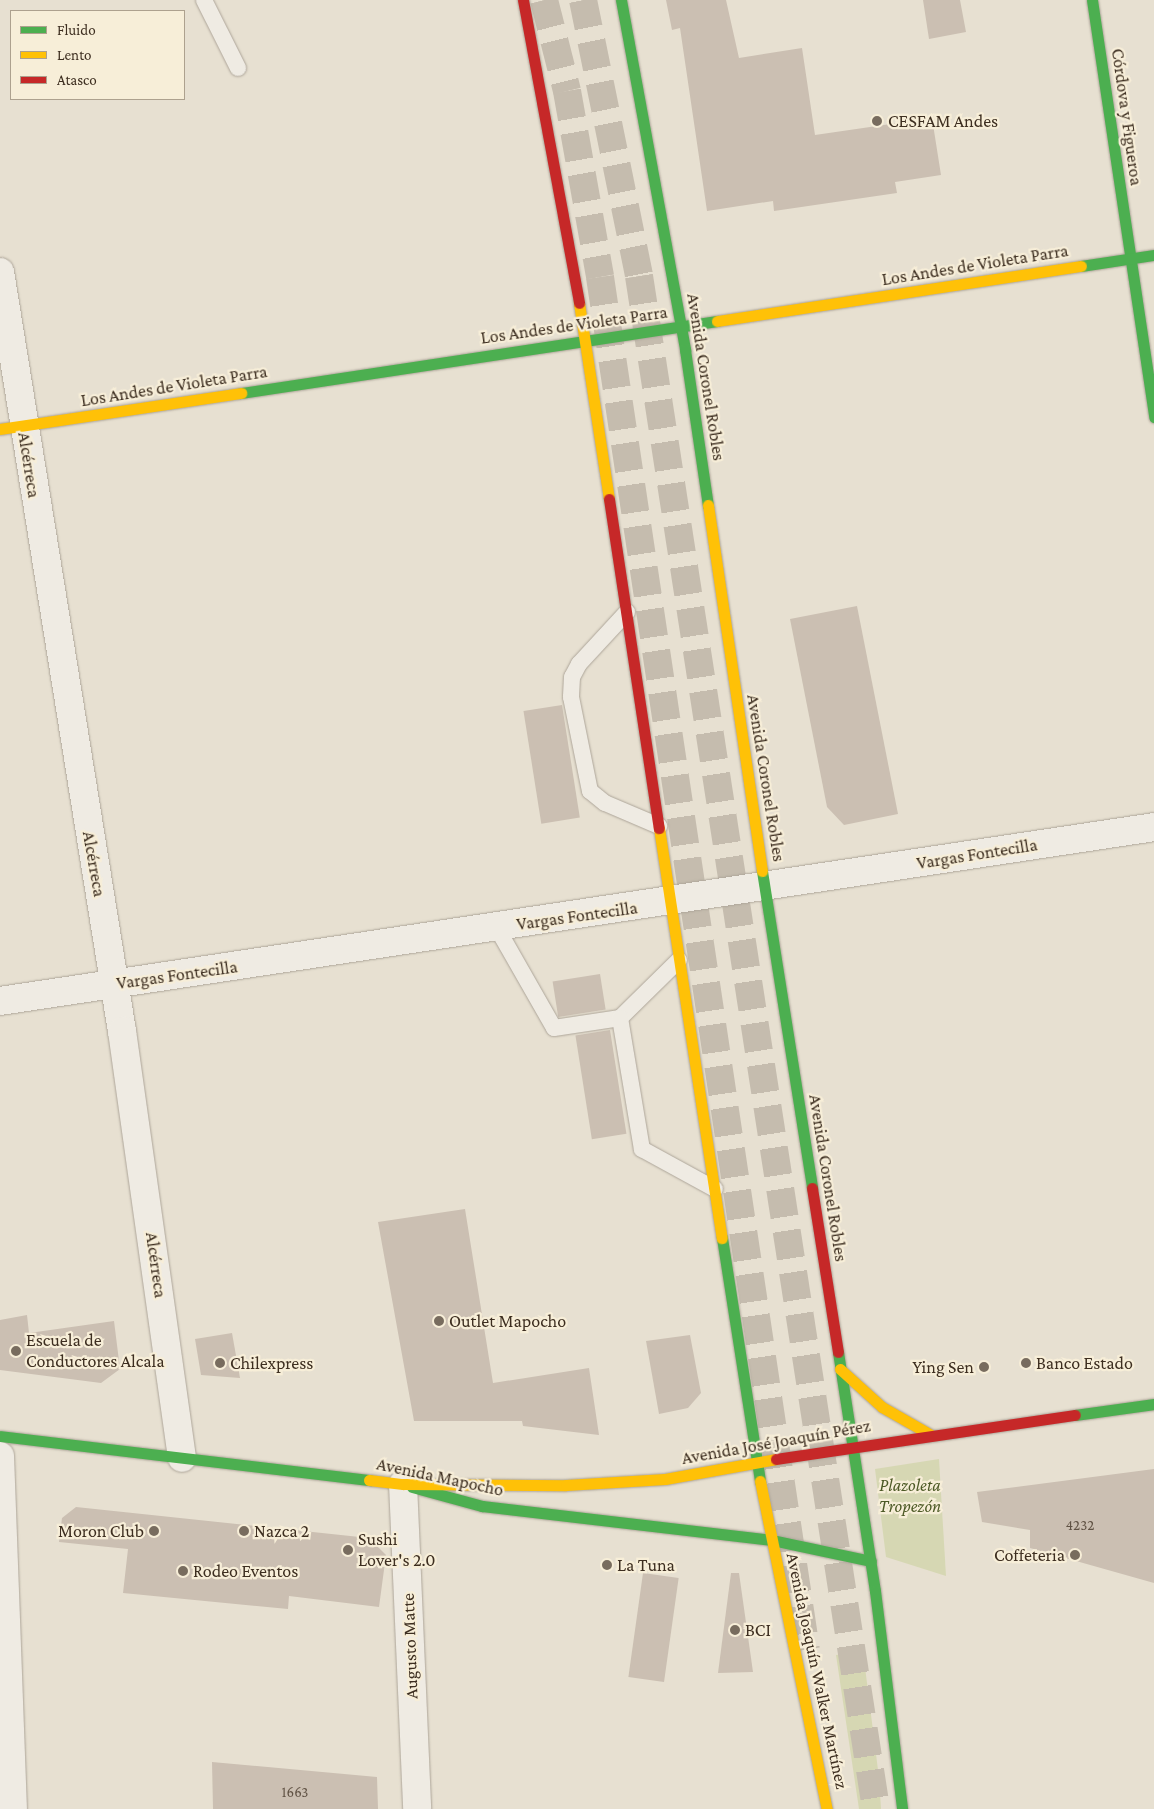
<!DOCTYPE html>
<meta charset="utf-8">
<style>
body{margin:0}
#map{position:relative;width:1154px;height:1809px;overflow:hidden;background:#e7e0d1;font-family:"Crimson Pro",serif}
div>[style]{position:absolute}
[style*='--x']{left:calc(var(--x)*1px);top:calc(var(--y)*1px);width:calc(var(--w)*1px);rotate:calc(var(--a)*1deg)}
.green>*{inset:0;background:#d6d7b3}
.building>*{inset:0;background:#cbbfb2;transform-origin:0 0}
.highway-tunnel>*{height:28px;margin-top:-14px;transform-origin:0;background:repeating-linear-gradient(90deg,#c5bcae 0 28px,transparent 0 42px)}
.roads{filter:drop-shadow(0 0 1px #ada599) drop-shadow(0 0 1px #ada599)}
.lane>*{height:16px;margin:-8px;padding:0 8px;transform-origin:8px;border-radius:8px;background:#efebe3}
.street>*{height:28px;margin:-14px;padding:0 14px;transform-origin:14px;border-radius:14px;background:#efebe3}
.fast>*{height:11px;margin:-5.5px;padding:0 5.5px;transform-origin:5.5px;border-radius:5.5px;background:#4caf50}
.slow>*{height:11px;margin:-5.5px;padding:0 5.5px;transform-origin:5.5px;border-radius:5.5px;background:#ffc107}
.jam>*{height:11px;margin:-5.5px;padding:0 5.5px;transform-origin:5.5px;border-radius:5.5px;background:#c62828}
.dots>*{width:14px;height:14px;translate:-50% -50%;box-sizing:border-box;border:2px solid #f7eed8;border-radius:50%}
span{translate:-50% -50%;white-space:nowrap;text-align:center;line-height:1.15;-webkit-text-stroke:4.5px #f7eed8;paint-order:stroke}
.number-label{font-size:15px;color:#605244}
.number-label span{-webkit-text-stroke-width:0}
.street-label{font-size:18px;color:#3d2e20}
.poi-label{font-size:18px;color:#3d2e20}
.left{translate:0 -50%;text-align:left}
.right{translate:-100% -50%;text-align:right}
.park-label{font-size:18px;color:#4d5a26;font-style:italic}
.legend{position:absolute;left:10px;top:10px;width:175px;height:90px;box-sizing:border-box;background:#f7eed8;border:1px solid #ada18e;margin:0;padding:6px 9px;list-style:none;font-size:15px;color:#3d2e20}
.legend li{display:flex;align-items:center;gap:10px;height:25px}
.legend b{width:25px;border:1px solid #ada18e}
</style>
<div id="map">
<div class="green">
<i style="clip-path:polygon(939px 1459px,946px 1576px,886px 1557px,875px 1469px)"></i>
<i style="clip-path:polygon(863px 1651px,879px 1778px,881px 1809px,859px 1809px,836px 1655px)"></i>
</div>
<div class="building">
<i style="clip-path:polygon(666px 0,726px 0,739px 58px,802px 48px,815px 135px,932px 118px,941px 175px,895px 182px,897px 193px,774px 211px,773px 201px,707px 211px,680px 28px,672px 30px)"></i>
<i style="clip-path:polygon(923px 0,960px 0,966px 32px,929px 39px)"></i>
<i style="clip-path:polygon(857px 606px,898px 814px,844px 825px,827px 807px,790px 619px)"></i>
<i style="left:562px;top:705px;width:114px;height:39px;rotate:81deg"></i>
<i style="left:600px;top:974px;width:36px;height:48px;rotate:81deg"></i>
<i style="left:610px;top:1030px;width:105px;height:35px;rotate:81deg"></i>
<i style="clip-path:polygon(465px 1209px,493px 1383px,589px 1368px,599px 1435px,523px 1426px,522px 1421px,414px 1421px,378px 1222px)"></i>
<i style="clip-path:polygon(27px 1315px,29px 1333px,114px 1321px,120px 1369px,101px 1383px,0 1370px,0 1320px)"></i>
<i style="clip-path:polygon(232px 1333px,240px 1378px,201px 1375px,195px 1339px)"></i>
<i style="clip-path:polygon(690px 1335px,701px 1393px,688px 1408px,659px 1414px,646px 1341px)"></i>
<i style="clip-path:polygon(1154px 1469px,1154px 1583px,1030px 1548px,1030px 1530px,982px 1522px,977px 1492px)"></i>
<i style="clip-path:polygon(76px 1507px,369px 1538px,386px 1555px,379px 1607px,289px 1596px,288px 1609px,123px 1593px,128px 1549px,59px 1542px,62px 1518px)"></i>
<i style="left:643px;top:1573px;width:36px;height:105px;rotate:8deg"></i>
<i style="clip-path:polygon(731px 1573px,739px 1573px,753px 1672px,718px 1673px)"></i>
<i style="clip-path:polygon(212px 1762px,377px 1777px,378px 1809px,213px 1809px)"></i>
</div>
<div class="highway-tunnel">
<i style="--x:544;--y:0;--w:94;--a:75.8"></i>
<i style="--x:567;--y:91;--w:189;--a:79.9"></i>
<i style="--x:600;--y:277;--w:1388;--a:81.47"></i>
<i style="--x:583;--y:0;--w:282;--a:78.5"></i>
<i style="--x:639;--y:276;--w:1551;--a:81.21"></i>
</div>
<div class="roads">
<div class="lane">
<i style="--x:204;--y:0;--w:76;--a:63.4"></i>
<i style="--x:627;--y:612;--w:71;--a:132.7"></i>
<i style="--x:579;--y:664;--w:15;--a:118"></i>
<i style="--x:572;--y:677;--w:20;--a:93"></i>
<i style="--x:571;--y:697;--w:96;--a:78.6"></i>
<i style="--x:590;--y:791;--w:19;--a:39"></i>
<i style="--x:605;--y:803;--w:59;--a:23.1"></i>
<i style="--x:497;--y:928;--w:115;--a:60.3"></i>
<i style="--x:554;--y:1028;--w:67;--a:-8.6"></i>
<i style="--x:679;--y:960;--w:83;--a:135.5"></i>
<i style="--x:620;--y:1018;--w:133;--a:80.5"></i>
<i style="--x:642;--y:1149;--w:83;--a:28.7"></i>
</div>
<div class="street">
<i style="--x:0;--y:272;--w:769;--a:80.87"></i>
<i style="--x:122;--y:1031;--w:431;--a:82"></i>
<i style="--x:0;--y:1001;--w:1167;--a:-8.57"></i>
<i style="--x:0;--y:1456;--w:353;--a:87.9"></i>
<i style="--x:403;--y:1484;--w:325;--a:87.5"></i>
</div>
<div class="fast">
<i style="--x:621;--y:0;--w:356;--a:79.6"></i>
<i style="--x:685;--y:350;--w:157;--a:81.6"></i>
<i style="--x:1092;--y:0;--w:422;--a:81.5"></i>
<i style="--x:1081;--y:266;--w:74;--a:-8.6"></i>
<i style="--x:241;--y:393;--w:481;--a:-8.6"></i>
<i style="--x:762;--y:871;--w:321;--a:81"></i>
<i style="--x:722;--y:1238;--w:246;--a:81.1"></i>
<i style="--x:838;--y:1352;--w:242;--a:81.2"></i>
<i style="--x:875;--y:1591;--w:220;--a:82.9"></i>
<i style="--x:1075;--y:1415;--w:80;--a:-7.9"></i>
<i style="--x:0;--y:1436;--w:372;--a:6.8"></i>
<i style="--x:412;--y:1487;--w:73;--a:15.2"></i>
<i style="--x:482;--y:1506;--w:292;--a:6.7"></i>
<i style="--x:772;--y:1540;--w:101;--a:12"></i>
</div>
<div class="slow">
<i style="--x:579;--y:303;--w:198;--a:81.3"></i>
<i style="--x:717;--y:321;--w:368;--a:-8.6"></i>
<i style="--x:0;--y:429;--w:244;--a:-8.5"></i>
<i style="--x:708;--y:505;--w:370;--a:81.6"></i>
<i style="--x:659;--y:828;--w:415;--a:81.3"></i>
<i style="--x:840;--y:1369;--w:57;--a:42.1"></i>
<i style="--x:882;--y:1407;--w:56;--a:29.7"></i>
<i style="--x:369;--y:1480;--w:34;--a:7"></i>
<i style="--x:403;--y:1484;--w:163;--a:0.4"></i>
<i style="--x:566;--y:1485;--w:99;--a:-3.5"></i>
<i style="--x:665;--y:1479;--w:113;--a:-10.2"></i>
<i style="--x:760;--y:1481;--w:335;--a:78.5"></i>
</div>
<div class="jam">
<i style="--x:523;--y:0;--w:308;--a:79.5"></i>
<i style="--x:609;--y:499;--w:333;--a:81.4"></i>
<i style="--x:812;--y:1188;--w:166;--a:81"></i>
<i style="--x:776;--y:1459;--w:302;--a:-8.4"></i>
</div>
</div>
<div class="dots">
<i style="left:877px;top:121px;background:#786c5e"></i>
<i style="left:439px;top:1321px;background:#786c5e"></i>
<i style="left:16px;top:1351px;background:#786c5e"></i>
<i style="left:220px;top:1363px;background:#786c5e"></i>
<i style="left:1026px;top:1363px;background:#786c5e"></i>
<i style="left:984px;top:1367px;background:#786c5e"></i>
<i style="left:154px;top:1531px;background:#786c5e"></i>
<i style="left:244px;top:1531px;background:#786c5e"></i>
<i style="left:348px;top:1550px;background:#786c5e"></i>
<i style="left:1075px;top:1555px;background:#786c5e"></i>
<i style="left:607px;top:1565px;background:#786c5e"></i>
<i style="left:183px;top:1571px;background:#786c5e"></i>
<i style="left:735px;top:1630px;background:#786c5e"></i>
</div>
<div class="number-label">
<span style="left:1080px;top:1526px">4232</span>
<span style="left:295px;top:1793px">1663</span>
</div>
<div class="street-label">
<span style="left:1127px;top:117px;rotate:82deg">Córdova y Figueroa</span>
<span style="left:975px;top:265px;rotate:-9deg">Los Andes de Violeta Parra</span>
<span style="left:574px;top:325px;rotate:-8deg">Los Andes de Violeta Parra</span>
<span style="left:706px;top:377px;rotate:81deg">Avenida Coronel Robles</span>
<span style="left:174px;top:386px;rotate:-9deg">Los Andes de Violeta Parra</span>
<span style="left:29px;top:465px;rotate:81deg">Alcérreca</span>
<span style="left:766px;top:778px;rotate:81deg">Avenida Coronel Robles</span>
<span style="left:977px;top:854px;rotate:-9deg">Vargas Fontecilla</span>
<span style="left:94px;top:864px;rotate:80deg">Alcérreca</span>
<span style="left:577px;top:916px;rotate:-8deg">Vargas Fontecilla</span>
<span style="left:177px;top:975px;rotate:-8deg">Vargas Fontecilla</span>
<span style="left:828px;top:1178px;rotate:81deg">Avenida Coronel Robles</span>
<span style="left:156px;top:1265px;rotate:82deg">Alcérreca</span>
<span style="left:776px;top:1442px;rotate:-10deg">Avenida José Joaquín Pérez</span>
<span style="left:440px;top:1477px;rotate:12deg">Avenida Mapocho</span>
<span style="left:410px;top:1646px;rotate:-92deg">Augusto Matte</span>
<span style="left:817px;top:1671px;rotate:78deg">Avenida Joaquín Walker Martínez</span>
</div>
<div class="poi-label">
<span class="left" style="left:888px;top:121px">CESFAM Andes</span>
<span class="left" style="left:449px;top:1321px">Outlet Mapocho</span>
<span class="left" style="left:26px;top:1351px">Escuela de<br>Conductores Alcala</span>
<span class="left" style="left:230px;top:1363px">Chilexpress</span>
<span class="left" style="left:1036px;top:1363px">Banco Estado</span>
<span class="right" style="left:974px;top:1367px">Ying Sen</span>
<span class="right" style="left:144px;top:1531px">Moron Club</span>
<span class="left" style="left:254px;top:1531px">Nazca 2</span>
<span class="left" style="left:358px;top:1550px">Sushi<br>Lover's 2.0</span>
<span class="right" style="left:1065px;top:1555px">Coffeteria</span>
<span class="left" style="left:617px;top:1565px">La Tuna</span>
<span class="left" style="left:193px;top:1571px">Rodeo Eventos</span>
<span class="left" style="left:745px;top:1630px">BCI</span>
</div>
<div class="park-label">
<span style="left:910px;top:1496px">Plazoleta<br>Tropezón</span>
</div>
<ul class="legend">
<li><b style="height:6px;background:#4caf50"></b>Fluido</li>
<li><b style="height:6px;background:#ffc107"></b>Lento</li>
<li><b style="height:6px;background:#c62828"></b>Atasco</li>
</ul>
</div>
